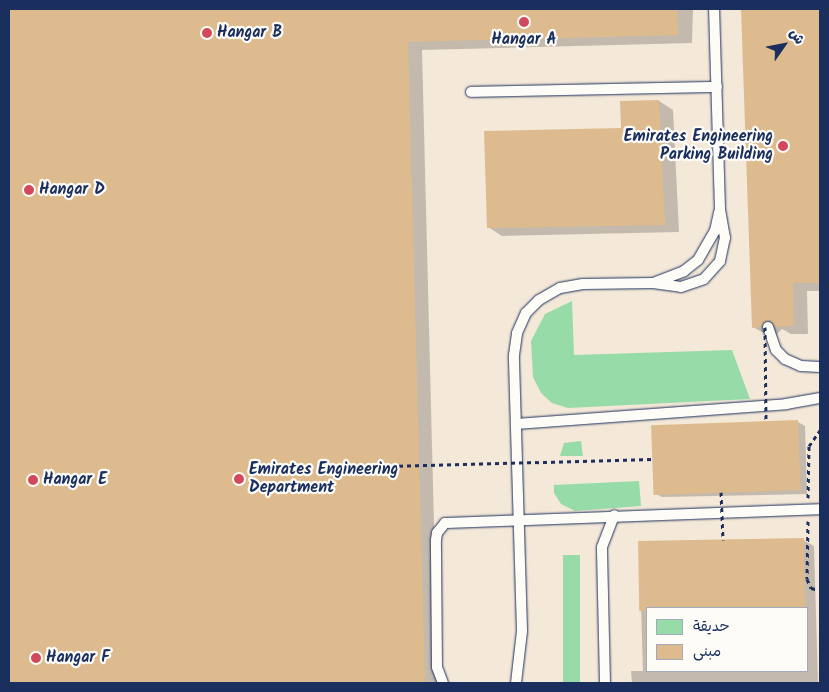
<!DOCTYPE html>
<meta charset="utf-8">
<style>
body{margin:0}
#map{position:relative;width:829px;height:692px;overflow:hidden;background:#fdfcf7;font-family:Kalam,"Playpen Sans Arabic",sans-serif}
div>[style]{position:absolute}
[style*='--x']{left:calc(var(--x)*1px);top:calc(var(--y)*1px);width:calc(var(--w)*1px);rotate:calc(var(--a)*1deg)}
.built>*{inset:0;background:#f4e8d8}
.green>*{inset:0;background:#97dca8;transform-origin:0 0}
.shadow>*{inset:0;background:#0003}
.building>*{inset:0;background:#debb8f;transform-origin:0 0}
.path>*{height:3px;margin-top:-1.5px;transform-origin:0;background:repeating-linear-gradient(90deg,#1b2f5e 0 4px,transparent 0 8px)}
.roads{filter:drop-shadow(0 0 1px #1b2f5e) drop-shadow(0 0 1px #1b2f5e)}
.lane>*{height:10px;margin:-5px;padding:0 5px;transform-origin:5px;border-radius:5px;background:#fdfcf7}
.path-bridge>*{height:3px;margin-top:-1.5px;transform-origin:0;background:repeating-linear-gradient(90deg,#1b2f5e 0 4px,transparent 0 8px)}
.dots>*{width:14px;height:14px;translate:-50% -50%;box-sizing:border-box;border:2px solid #fdfcf7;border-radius:50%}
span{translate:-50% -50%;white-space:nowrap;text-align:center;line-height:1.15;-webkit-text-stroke:4.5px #fdfcf7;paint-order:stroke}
.poi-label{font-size:16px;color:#1b2f5e;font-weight:700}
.left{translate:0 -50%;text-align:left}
.right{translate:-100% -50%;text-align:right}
.frame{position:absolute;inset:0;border:10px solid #1b2f5e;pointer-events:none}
.legend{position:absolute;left:646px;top:607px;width:162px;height:65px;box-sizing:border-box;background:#fdfcf7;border:1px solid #a3aaba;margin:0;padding:6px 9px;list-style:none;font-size:15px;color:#1b2f5e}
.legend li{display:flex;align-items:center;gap:10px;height:25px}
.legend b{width:25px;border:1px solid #a3aaba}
.north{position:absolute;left:759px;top:20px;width:50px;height:50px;-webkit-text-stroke:4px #fdfcf7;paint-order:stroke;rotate:57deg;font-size:14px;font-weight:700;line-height:20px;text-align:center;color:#1b2f5e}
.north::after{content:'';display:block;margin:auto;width:18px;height:22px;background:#1b2f5e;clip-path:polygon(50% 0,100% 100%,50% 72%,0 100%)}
</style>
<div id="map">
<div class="built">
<i style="clip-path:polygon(evenodd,9px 9px,820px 9px,820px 683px,9px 683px,9px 9px,648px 608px,808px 608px,808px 671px,648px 671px,648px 608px)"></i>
</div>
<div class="green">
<i style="clip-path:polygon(572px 301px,574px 355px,732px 350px,750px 399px,568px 408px,552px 403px,541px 393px,533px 377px,531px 341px,545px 314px)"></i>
<i style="clip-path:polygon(581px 441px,583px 456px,560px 456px,564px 443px)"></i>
<i style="clip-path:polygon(639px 481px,641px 506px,575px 511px,561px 504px,554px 493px,554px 485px)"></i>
<i style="left:563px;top:555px;width:17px;height:128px"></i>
</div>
<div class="shadow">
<i style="clip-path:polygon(9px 9px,693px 9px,692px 43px,422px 50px,438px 683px,9px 683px)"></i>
<i style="clip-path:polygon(742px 9px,820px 9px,820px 291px,807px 291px,808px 334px,791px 334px,782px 329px,776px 335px,767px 335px,753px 327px)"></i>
<i style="clip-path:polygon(659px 101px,673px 110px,679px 232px,502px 236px,488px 227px)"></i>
<i style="clip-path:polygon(798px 422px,805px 426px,807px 494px,662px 497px,654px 493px)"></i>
<i style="clip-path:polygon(evenodd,803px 540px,814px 546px,818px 683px,632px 683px,631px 671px,643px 671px,639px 543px,803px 540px,648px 608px,808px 608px,808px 671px,648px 671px,648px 608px)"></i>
</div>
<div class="building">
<i style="clip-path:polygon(9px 9px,677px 9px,678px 35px,408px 42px,425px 683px,9px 683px)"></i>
<i style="clip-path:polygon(741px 9px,820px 9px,820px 283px,793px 283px,794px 326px,775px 327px,769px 320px,761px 327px,752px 328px)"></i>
<i style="clip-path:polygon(659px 100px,665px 225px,487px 228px,484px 131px,621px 128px,620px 101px)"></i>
<i style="left:798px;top:420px;width:70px;height:147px;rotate:88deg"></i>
<i style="left:804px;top:538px;width:70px;height:166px;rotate:89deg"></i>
</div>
<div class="path">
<i style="--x:808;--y:498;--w:52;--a:-88.9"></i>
<i style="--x:809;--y:446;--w:19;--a:-55"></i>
<i style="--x:808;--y:521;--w:58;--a:91"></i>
<i style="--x:807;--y:579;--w:10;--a:66"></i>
<i style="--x:811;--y:588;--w:9;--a:13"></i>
</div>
<div class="roads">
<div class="lane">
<i style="--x:471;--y:92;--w:246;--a:-1.2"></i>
<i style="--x:656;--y:282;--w:30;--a:-21"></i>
<i style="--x:684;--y:271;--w:18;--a:-38"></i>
<i style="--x:698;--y:260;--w:34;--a:-60"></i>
<i style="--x:715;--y:231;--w:19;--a:-78"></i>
<i style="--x:768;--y:327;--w:24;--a:71"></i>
<i style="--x:776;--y:350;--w:13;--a:45"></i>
<i style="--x:785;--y:359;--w:17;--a:24"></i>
<i style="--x:801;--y:366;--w:19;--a:3"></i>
<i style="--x:516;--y:424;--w:271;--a:-4.2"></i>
<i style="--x:786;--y:404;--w:35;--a:-10"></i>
<i style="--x:443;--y:683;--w:17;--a:-111"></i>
<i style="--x:437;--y:667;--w:127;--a:-90.5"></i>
<i style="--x:436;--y:540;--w:7;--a:-82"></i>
<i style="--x:437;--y:533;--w:13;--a:-51"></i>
<i style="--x:445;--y:523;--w:375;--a:-2.1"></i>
<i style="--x:516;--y:683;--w:52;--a:-83.4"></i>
<i style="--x:522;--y:631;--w:276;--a:-91.7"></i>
<i style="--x:514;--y:355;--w:22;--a:-82"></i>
<i style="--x:517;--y:333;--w:22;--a:-66"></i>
<i style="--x:526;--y:313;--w:18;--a:-45"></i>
<i style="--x:539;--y:300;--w:24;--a:-30"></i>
<i style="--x:560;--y:288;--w:23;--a:-10"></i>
<i style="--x:583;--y:284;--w:70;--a:-0.8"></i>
<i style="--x:653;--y:283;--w:28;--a:8"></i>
<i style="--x:681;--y:287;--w:24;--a:-19"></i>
<i style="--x:704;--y:279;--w:24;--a:-48"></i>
<i style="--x:720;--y:261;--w:24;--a:-78"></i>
<i style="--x:725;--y:238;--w:29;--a:-100"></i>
<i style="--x:720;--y:209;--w:200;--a:-91.7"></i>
<i style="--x:605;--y:683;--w:136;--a:-91.3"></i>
<i style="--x:602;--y:547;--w:34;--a:-69"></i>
</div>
</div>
<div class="path-bridge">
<i style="--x:765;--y:327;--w:94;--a:89.4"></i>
<i style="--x:351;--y:467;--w:301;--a:-1.5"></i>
<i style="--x:721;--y:492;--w:48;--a:87.6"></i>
</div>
<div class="dots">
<i style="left:524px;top:22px;background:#d1495b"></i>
<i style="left:207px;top:33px;background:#d1495b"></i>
<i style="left:783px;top:146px;background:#d1495b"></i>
<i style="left:29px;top:190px;background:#d1495b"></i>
<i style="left:239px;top:479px;background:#d1495b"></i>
<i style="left:33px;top:480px;background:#d1495b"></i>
<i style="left:36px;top:658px;background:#d1495b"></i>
</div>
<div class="poi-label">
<span class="left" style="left:217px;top:33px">Hangar B</span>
<span style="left:524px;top:40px">Hangar A</span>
<span class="right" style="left:773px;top:146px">Emirates Engineering<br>Parking Building</span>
<span class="left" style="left:39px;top:190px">Hangar D</span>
<span class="left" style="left:249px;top:479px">Emirates Engineering<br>Department</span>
<span class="left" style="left:43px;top:480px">Hangar E</span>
<span class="left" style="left:46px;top:658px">Hangar F</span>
</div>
<div class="frame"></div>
<ul class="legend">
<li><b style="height:14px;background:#97dca8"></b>حديقة</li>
<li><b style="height:14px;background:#debb8f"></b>مبنى</li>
</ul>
<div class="north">ش</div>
</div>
